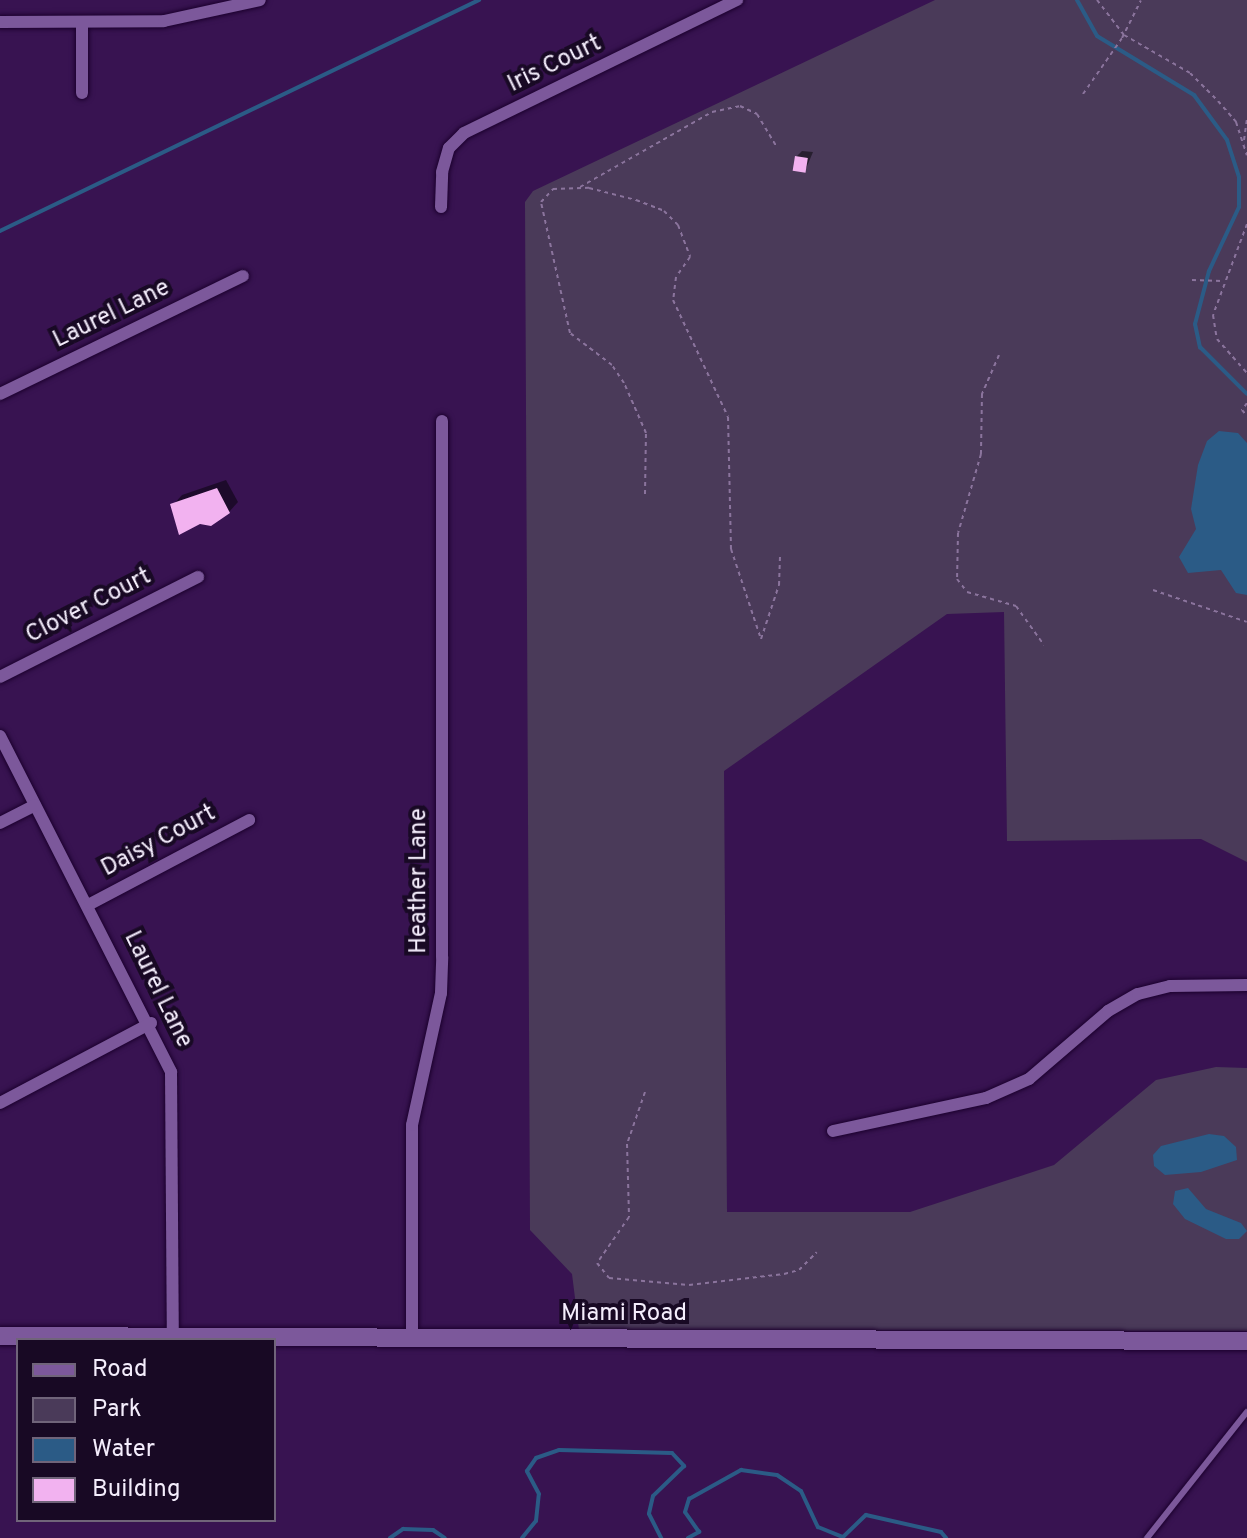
<!DOCTYPE html>
<style>
body{margin:0}
#map{position:relative;width:1247px;height:1538px;overflow:hidden;background:#381351;font-family:Overpass,sans-serif}
div>[style]{position:absolute}
[style*='--x']{left:calc(var(--x)*1px);top:calc(var(--y)*1px);width:calc(var(--w)*1px);rotate:calc(var(--a)*1deg)}
.green>*{inset:0;background:#4a3a59}
.water>*{inset:0;background:#2b5b86}
.shadow>*{inset:0;background:#0007}
.stream>*{height:4px;margin:-2px;padding:0 2px;transform-origin:2px;border-radius:2px;background:#2b5b86}
.building>*{inset:0;background:#f2b2f0;transform-origin:0 0}
.path>*{height:2px;margin-top:-1px;transform-origin:0;background:repeating-linear-gradient(90deg,#8b749d 0 4px,transparent 0 8px)}
.roads{filter:drop-shadow(0 0 2px #1c012e) drop-shadow(0 0 2px #1c012e)}
.lane>*{height:6px;margin:-3px;padding:0 3px;transform-origin:3px;border-radius:3px;background:#7c589b}
.street>*{height:12px;margin:-6px;padding:0 6px;transform-origin:6px;border-radius:6px;background:#7c589b}
.secondary>*{height:18px;margin:-9px;padding:0 9px;transform-origin:9px;border-radius:9px;background:#7c589b}
span{translate:-50% -50%;white-space:nowrap;text-align:center;line-height:1.15;-webkit-text-stroke:8px #180924;paint-order:stroke}
.street-label{font-size:24px;color:#f4edfc}
.legend{position:absolute;left:16px;top:1338px;width:260px;height:184px;box-sizing:border-box;background:#180924;border:2px solid #70647a;margin:0;padding:10px 14px;list-style:none;font-size:24px;color:#f4edfc}
.legend li{display:flex;align-items:center;gap:16px;height:40px}
.legend b{width:40px;border:2px solid #70647a}
</style>
<div id="map">
<div class="green">
<i style="clip-path:polygon(935px 0,1247px 0,1247px 862px,1201px 839px,1007px 841px,1004px 612px,947px 614px,724px 771px,727px 1212px,910px 1212px,1054px 1165px,1156px 1080px,1216px 1067px,1247px 1068px,1247px 1331px,579px 1330px,572px 1274px,530px 1230px,525px 202px,533px 191px)"></i>
</div>
<div class="water">
<i style="clip-path:polygon(1219px 431px,1238px 433px,1247px 443px,1247px 595px,1236px 593px,1221px 570px,1188px 573px,1179px 557px,1196px 529px,1191px 509px,1198px 465px,1207px 441px)"></i>
<i style="clip-path:polygon(1209px 1134px,1224px 1136px,1236px 1147px,1237px 1160px,1201px 1172px,1165px 1175px,1154px 1166px,1153px 1155px,1161px 1146px)"></i>
<i style="clip-path:polygon(1188px 1188px,1206px 1209px,1241px 1223px,1247px 1231px,1239px 1239px,1226px 1239px,1185px 1219px,1173px 1204px,1175px 1191px)"></i>
</div>
<div class="shadow">
<i style="clip-path:polygon(802px 151px,813px 152px,805px 171px,796px 157px)"></i>
<i style="clip-path:polygon(226px 480px,238px 502px,229px 512px,173px 505px,182px 495px)"></i>
</div>
<div class="stream">
<i style="--x:1077;--y:0;--w:41;--a:60.9"></i>
<i style="--x:1097;--y:36;--w:114;--a:31.3"></i>
<i style="--x:1194;--y:95;--w:56;--a:53.7"></i>
<i style="--x:1227;--y:140;--w:39;--a:72"></i>
<i style="--x:1239;--y:177;--w:30;--a:90"></i>
<i style="--x:1239;--y:207;--w:71;--a:115.1"></i>
<i style="--x:1209;--y:271;--w:55;--a:104.8"></i>
<i style="--x:1195;--y:324;--w:24;--a:78"></i>
<i style="--x:1200;--y:347;--w:66;--a:45"></i>
<i style="--x:0;--y:231;--w:532;--a:-25.75"></i>
<i style="--x:390;--y:1538;--w:16;--a:-35"></i>
<i style="--x:403;--y:1529;--w:30;--a:2"></i>
<i style="--x:433;--y:1530;--w:14;--a:34"></i>
<i style="--x:522;--y:1538;--w:22;--a:-51"></i>
<i style="--x:536;--y:1521;--w:27;--a:-84"></i>
<i style="--x:539;--y:1494;--w:26;--a:-118"></i>
<i style="--x:527;--y:1471;--w:16;--a:-55"></i>
<i style="--x:536;--y:1458;--w:24;--a:-19"></i>
<i style="--x:559;--y:1450;--w:113;--a:1.5"></i>
<i style="--x:672;--y:1453;--w:18;--a:47"></i>
<i style="--x:684;--y:1466;--w:43;--a:135.9"></i>
<i style="--x:653;--y:1496;--w:18;--a:103"></i>
<i style="--x:649;--y:1514;--w:27;--a:63"></i>
<i style="--x:688;--y:1538;--w:13;--a:-29"></i>
<i style="--x:699;--y:1532;--w:24;--a:-125"></i>
<i style="--x:685;--y:1512;--w:14;--a:-73"></i>
<i style="--x:689;--y:1499;--w:60;--a:-29.1"></i>
<i style="--x:741;--y:1470;--w:36;--a:8"></i>
<i style="--x:777;--y:1475;--w:29;--a:34"></i>
<i style="--x:801;--y:1491;--w:40;--a:65"></i>
<i style="--x:818;--y:1527;--w:27;--a:22"></i>
<i style="--x:843;--y:1537;--w:32;--a:-44"></i>
<i style="--x:866;--y:1515;--w:77;--a:12.8"></i>
<i style="--x:941;--y:1532;--w:8;--a:50"></i>
</div>
<div class="building">
<i style="left:795px;top:156px;width:13px;height:15px;rotate:9deg"></i>
<i style="clip-path:polygon(217px 488px,230px 513px,211px 526px,200px 524px,179px 535px,170px 504px)"></i>
</div>
<div class="path">
<i style="--x:1097;--y:0;--w:44;--a:52.4"></i>
<i style="--x:1124;--y:35;--w:76;--a:29.9"></i>
<i style="--x:1190;--y:73;--w:40;--a:45"></i>
<i style="--x:1218;--y:101;--w:28;--a:49"></i>
<i style="--x:1236;--y:122;--w:35;--a:72"></i>
<i style="--x:1083;--y:94;--w:68;--a:-55.1"></i>
<i style="--x:1122;--y:38;--w:42;--a:-63.4"></i>
<i style="--x:1244;--y:140;--w:22;--a:-82"></i>
<i style="--x:580;--y:187;--w:152;--a:-29.6"></i>
<i style="--x:712;--y:112;--w:29;--a:-12"></i>
<i style="--x:740;--y:106;--w:19;--a:25"></i>
<i style="--x:757;--y:114;--w:37;--a:59"></i>
<i style="--x:1247;--y:224;--w:97;--a:110.5"></i>
<i style="--x:1213;--y:315;--w:24;--a:81"></i>
<i style="--x:1217;--y:339;--w:45;--a:48.6"></i>
<i style="--x:1192;--y:280;--w:30;--a:2"></i>
<i style="--x:999;--y:355;--w:43;--a:113.6"></i>
<i style="--x:982;--y:394;--w:60;--a:91"></i>
<i style="--x:981;--y:454;--w:82;--a:106.2"></i>
<i style="--x:958;--y:533;--w:46;--a:91.2"></i>
<i style="--x:957;--y:579;--w:16;--a:52"></i>
<i style="--x:967;--y:592;--w:51;--a:15.9"></i>
<i style="--x:1016;--y:606;--w:48;--a:54.3"></i>
<i style="--x:1247;--y:403;--w:9;--a:126"></i>
<i style="--x:1242;--y:410;--w:8;--a:50"></i>
<i style="--x:645;--y:494;--w:61;--a:-89.1"></i>
<i style="--x:646;--y:433;--w:55;--a:-113.7"></i>
<i style="--x:624;--y:383;--w:22;--a:-124"></i>
<i style="--x:612;--y:365;--w:53;--a:-142.7"></i>
<i style="--x:570;--y:333;--w:134;--a:-102.5"></i>
<i style="--x:541;--y:202;--w:18;--a:-47"></i>
<i style="--x:553;--y:189;--w:36;--a:-2"></i>
<i style="--x:589;--y:188;--w:49;--a:14.3"></i>
<i style="--x:636;--y:200;--w:30;--a:21"></i>
<i style="--x:664;--y:211;--w:20;--a:45"></i>
<i style="--x:678;--y:225;--w:34;--a:69"></i>
<i style="--x:690;--y:257;--w:24;--a:125"></i>
<i style="--x:676;--y:277;--w:23;--a:97"></i>
<i style="--x:673;--y:300;--w:129;--a:64.8"></i>
<i style="--x:728;--y:417;--w:132;--a:88.7"></i>
<i style="--x:731;--y:549;--w:95;--a:71.6"></i>
<i style="--x:761;--y:639;--w:57;--a:-71.6"></i>
<i style="--x:779;--y:585;--w:30;--a:-88"></i>
<i style="--x:1153;--y:590;--w:99;--a:18.8"></i>
<i style="--x:645;--y:1092;--w:55;--a:109.1"></i>
<i style="--x:627;--y:1144;--w:73;--a:88.4"></i>
<i style="--x:629;--y:1217;--w:56;--a:124.8"></i>
<i style="--x:597;--y:1263;--w:19;--a:51"></i>
<i style="--x:609;--y:1278;--w:80;--a:5"></i>
<i style="--x:689;--y:1285;--w:96;--a:-6.6"></i>
<i style="--x:784;--y:1274;--w:16;--a:-15"></i>
<i style="--x:799;--y:1270;--w:25;--a:-45"></i>
</div>
<div class="roads">
<div class="lane">
<i style="--x:1147;--y:1538;--w:161;--a:-51.6"></i>
</div>
<div class="street">
<i style="--x:0;--y:22;--w:164;--a:-0.3"></i>
<i style="--x:164;--y:21;--w:98;--a:-12.3"></i>
<i style="--x:82;--y:93;--w:69;--a:-90"></i>
<i style="--x:441;--y:207;--w:35;--a:-88"></i>
<i style="--x:442;--y:172;--w:25;--a:-74"></i>
<i style="--x:449;--y:148;--w:21;--a:-45"></i>
<i style="--x:464;--y:133;--w:304;--a:-26"></i>
<i style="--x:0;--y:394;--w:270;--a:-25.9"></i>
<i style="--x:0;--y:677;--w:222;--a:-26.8"></i>
<i style="--x:0;--y:736;--w:377;--a:63"></i>
<i style="--x:171;--y:1072;--w:265;--a:89.6"></i>
<i style="--x:0;--y:823;--w:39;--a:-27"></i>
<i style="--x:90;--y:904;--w:180;--a:-27.8"></i>
<i style="--x:0;--y:1103;--w:171;--a:-27.9"></i>
<i style="--x:833;--y:1131;--w:157;--a:-12.2"></i>
<i style="--x:986;--y:1098;--w:47;--a:-23.8"></i>
<i style="--x:1029;--y:1079;--w:104;--a:-40.7"></i>
<i style="--x:1108;--y:1011;--w:34;--a:-30"></i>
<i style="--x:1138;--y:994;--w:33;--a:-14"></i>
<i style="--x:1170;--y:986;--w:77;--a:-0.7"></i>
<i style="--x:412;--y:1338;--w:213;--a:-90"></i>
<i style="--x:412;--y:1125;--w:135;--a:-77.6"></i>
<i style="--x:441;--y:993;--w:36;--a:-88"></i>
<i style="--x:442;--y:957;--w:536;--a:-90"></i>
</div>
<div class="secondary">
<i style="--x:0;--y:1336;--w:1247;--a:0.23"></i>
</div>
</div>
<div class="street-label">
<span style="left:555px;top:65px;rotate:-26deg">Iris Court</span>
<span style="left:112px;top:315px;rotate:-26deg">Laurel Lane</span>
<span style="left:89px;top:607px;rotate:-27deg">Clover Court</span>
<span style="left:159px;top:842px;rotate:-28deg">Daisy Court</span>
<span style="left:420px;top:881px;rotate:-90deg">Heather Lane</span>
<span style="left:157px;top:990px;rotate:64deg">Laurel Lane</span>
<span style="left:624px;top:1315px">Miami Road</span>
</div>
<ul class="legend">
<li><b style="height:10px;background:#7c589b"></b>Road</li>
<li><b style="height:22px;background:#4a3a59"></b>Park</li>
<li><b style="height:22px;background:#2b5b86"></b>Water</li>
<li><b style="height:22px;background:#f2b2f0"></b>Building</li>
</ul>
</div>
